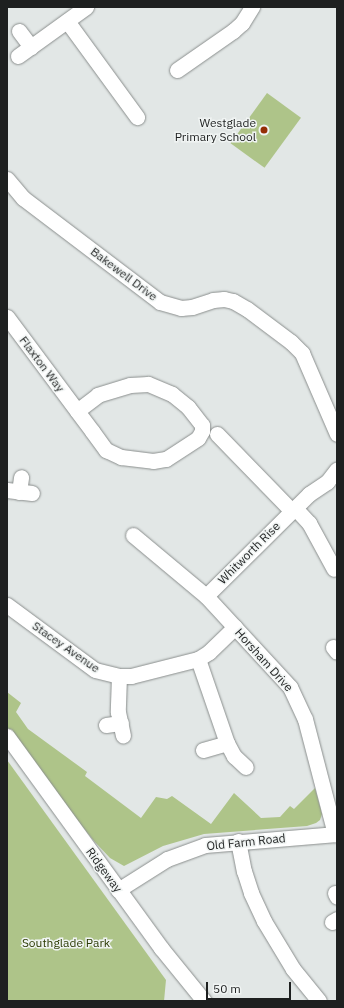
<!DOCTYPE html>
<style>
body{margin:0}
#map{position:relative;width:344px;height:1008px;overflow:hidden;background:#e2e7e6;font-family:"IBM Plex Sans",sans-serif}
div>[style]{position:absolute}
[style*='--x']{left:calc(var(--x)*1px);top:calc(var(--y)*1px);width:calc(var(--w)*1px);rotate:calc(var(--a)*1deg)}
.green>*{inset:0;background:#aec489;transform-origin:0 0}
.roads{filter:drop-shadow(0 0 1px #8a8e8d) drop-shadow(0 0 1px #8a8e8d)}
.minor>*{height:15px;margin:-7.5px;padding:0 7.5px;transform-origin:7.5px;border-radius:7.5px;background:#fff}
.dots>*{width:11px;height:11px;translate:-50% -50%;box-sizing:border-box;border:2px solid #f0f4f3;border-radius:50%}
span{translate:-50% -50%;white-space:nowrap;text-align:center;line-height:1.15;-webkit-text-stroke:3px #f0f4f3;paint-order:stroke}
.poi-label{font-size:12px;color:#1e2020}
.right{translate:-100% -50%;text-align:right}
.street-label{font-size:12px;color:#1e2020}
.park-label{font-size:12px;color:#2c3b04}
.frame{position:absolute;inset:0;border:8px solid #1e2020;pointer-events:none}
.scale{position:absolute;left:206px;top:982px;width:85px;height:18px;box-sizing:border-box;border:2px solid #1e2020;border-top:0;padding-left:5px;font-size:12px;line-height:14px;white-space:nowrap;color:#1e2020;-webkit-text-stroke:3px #f0f4f3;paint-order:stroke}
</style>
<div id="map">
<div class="green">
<i style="left:267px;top:93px;width:42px;height:62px;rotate:36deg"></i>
<i style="clip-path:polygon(7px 692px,21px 703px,16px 712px,28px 729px,87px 772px,85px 776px,141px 818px,156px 797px,167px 799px,172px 796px,211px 824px,234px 793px,261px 818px,280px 817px,290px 806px,294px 809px,315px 788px,322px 814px,320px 820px,316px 823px,307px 826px,204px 834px,163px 846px,124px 866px,110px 858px,94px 841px,40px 774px,7px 728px)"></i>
<i style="clip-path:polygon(7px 760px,166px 980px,164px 1001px,7px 1001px)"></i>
</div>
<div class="roads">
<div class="minor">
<i style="--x:67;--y:21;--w:119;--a:53.9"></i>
<i style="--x:19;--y:31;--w:20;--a:53"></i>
<i style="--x:18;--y:56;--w:84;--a:-35.8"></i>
<i style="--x:177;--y:70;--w:68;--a:-34.9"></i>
<i style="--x:233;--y:31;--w:12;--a:-42"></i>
<i style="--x:242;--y:23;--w:19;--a:-58"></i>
<i style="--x:7;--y:179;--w:25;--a:50"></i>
<i style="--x:23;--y:198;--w:172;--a:37.2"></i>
<i style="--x:160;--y:302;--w:22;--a:16"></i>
<i style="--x:181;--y:308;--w:11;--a:-5"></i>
<i style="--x:192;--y:307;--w:22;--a:-18"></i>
<i style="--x:213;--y:300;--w:11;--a:-5"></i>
<i style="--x:224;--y:299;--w:9;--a:13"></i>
<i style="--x:233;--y:301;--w:16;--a:30"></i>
<i style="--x:247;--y:309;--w:55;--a:36.9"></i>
<i style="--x:291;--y:342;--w:16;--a:45"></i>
<i style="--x:302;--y:353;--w:88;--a:66.6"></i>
<i style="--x:7;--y:317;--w:117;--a:53.3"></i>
<i style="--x:77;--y:411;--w:25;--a:53"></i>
<i style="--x:92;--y:431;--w:24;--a:54"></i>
<i style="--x:106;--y:450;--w:17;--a:25"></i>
<i style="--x:121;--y:457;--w:32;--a:7"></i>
<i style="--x:153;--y:461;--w:13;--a:-9"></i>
<i style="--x:166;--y:459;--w:38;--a:-33"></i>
<i style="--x:198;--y:438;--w:8;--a:-60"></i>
<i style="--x:202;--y:431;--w:6;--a:-90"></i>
<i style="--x:202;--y:425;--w:23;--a:-128"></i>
<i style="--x:188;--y:407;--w:21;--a:-141"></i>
<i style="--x:172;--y:394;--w:26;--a:-157"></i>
<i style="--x:148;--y:384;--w:18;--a:177"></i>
<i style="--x:130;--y:385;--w:34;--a:163"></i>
<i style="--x:98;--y:395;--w:26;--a:143"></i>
<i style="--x:217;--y:434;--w:107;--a:45.8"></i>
<i style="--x:7;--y:490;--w:25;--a:7"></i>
<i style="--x:19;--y:492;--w:15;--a:-82"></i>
<i style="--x:295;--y:508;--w:21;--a:47"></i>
<i style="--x:309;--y:523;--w:52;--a:61.5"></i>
<i style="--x:133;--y:535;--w:95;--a:39.9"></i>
<i style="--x:206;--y:596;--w:124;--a:47.3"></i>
<i style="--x:290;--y:687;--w:35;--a:65"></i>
<i style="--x:305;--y:719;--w:119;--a:75.4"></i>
<i style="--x:206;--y:596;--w:145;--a:-44.7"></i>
<i style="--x:309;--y:494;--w:22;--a:-34"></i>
<i style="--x:327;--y:482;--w:16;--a:-52"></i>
<i style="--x:7;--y:605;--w:109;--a:36.5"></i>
<i style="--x:95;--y:670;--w:25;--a:14"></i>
<i style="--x:119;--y:676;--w:12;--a:0"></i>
<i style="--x:131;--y:676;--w:69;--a:-14.2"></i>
<i style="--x:198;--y:659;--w:13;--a:-32"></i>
<i style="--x:209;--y:652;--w:36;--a:-44"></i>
<i style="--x:333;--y:647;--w:6;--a:51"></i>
<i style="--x:198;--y:659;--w:89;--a:71"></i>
<i style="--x:227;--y:743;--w:15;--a:62"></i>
<i style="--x:234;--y:756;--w:16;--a:43"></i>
<i style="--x:119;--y:676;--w:36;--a:92"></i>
<i style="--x:118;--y:712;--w:24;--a:78"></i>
<i style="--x:106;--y:725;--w:15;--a:-8"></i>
<i style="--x:7;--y:736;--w:262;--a:54"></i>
<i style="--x:161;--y:948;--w:68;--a:50.9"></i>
<i style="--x:203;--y:750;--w:25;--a:-16"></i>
<i style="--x:238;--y:841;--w:31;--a:79"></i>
<i style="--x:244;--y:871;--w:23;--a:72"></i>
<i style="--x:251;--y:893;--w:31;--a:65"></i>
<i style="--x:264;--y:921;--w:56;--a:58.9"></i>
<i style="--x:293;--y:969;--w:41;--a:50.9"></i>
<i style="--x:118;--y:890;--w:58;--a:-32.3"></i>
<i style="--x:167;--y:859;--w:40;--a:-20.2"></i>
<i style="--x:205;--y:845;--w:132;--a:-4.8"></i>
<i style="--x:335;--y:893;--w:4;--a:63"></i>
<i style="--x:332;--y:922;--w:6;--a:-31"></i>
</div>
</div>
<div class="dots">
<i style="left:264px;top:130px;background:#942e05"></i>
</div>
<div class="poi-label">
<span class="right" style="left:256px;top:130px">Westglade<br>Primary School</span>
</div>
<div class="street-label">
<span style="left:124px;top:274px;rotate:37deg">Bakewell Drive</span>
<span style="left:42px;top:364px;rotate:53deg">Flaxton Way</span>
<span style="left:249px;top:553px;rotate:-45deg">Whitworth Rise</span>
<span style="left:66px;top:647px;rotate:35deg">Stacey Avenue</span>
<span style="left:264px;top:660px;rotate:48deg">Horsham Drive</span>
<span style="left:246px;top:842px;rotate:-6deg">Old Farm Road</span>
<span style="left:104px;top:870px;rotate:54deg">Ridgeway</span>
</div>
<div class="park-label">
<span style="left:66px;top:943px">Southglade Park</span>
</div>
<div class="frame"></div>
<div class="scale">50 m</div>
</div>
